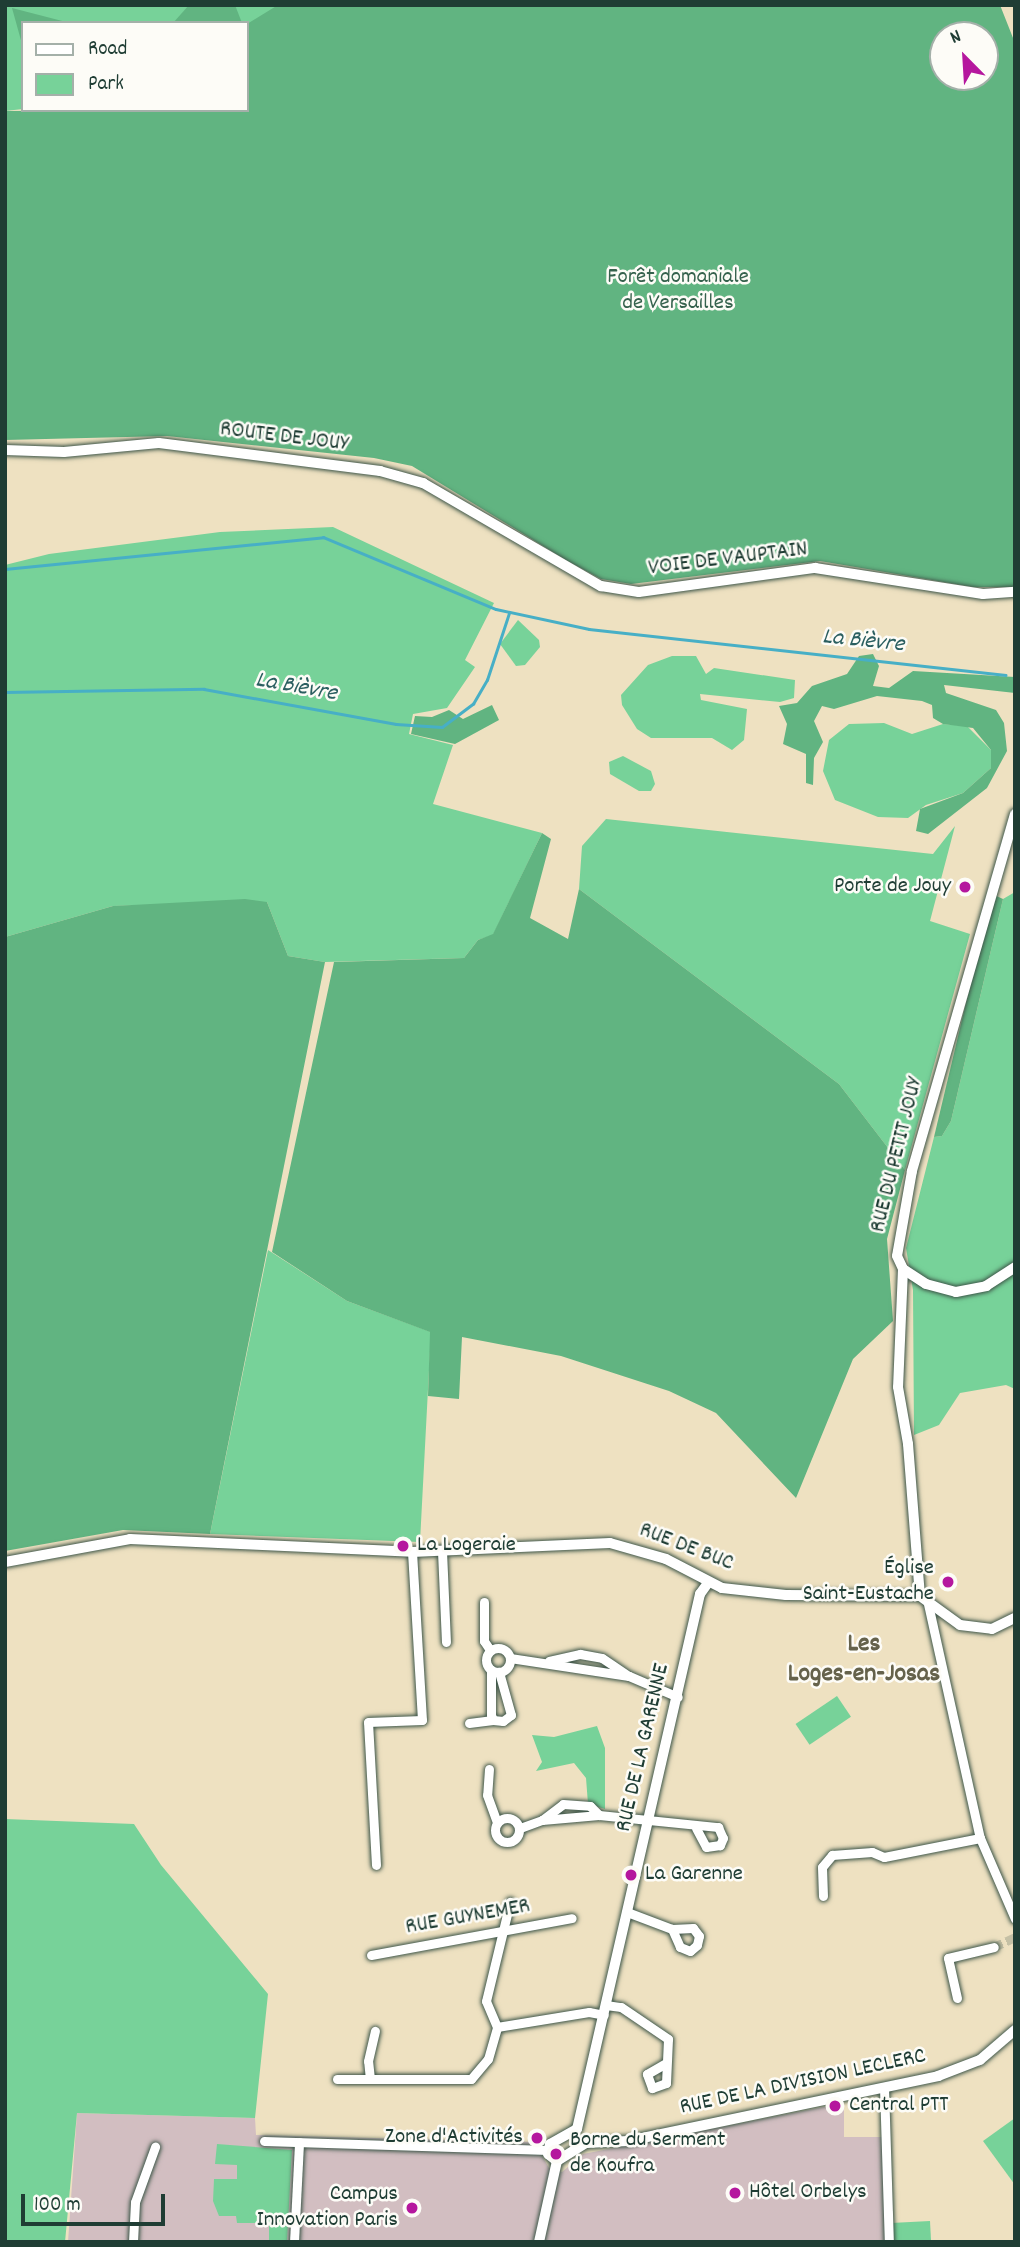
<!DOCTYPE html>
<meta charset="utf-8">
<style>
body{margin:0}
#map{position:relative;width:1020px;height:2247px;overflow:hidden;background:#eee1c1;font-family:Dekko,sans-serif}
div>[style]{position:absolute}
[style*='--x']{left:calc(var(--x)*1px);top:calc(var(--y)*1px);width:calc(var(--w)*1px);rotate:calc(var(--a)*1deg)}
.industrial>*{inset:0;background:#d2bec1}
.green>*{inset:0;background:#77d299;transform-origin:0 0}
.forest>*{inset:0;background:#61b481}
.stream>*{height:2.5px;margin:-1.25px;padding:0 1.25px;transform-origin:1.25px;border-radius:1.25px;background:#47afc6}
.minor-tunnel>*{height:9px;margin-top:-4.5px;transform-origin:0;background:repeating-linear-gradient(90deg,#c5c0a5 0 9px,transparent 0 13.5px)}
.roads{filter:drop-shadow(0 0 2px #3e5649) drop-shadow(0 0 2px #3e5649)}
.minor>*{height:9px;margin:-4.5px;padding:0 4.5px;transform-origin:4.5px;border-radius:4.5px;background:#fff}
.minor>.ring{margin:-4.5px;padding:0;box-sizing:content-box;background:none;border:9px solid #fff;border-radius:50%}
.tertiary>*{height:10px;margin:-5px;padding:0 5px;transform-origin:5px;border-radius:5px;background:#fff}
.dots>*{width:19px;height:19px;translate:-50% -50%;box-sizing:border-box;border:4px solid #fdfcf7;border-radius:50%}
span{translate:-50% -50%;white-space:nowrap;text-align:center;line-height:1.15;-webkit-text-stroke:5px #fdfcf7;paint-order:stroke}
.park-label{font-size:23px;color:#35624d}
.street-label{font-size:23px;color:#1f3d34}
.poi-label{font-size:23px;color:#1f3d34}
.right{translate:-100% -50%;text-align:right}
.left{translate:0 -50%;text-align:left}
.water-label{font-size:24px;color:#2b5f60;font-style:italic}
.quarter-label{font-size:26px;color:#65624b;font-weight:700}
.frame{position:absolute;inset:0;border:7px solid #1f3d34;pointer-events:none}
.legend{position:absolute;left:21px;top:21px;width:228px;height:91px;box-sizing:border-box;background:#fdfcf7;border:2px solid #a4b0a9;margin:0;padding:9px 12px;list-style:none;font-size:21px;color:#1f3d34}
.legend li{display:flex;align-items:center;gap:14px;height:35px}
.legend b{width:35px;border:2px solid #a4b0a9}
.north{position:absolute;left:929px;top:21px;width:70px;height:70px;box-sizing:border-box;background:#fdfcf7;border:2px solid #a4b0a9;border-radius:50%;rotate:336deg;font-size:19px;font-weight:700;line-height:28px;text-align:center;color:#1f3d34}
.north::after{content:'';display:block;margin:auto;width:24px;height:32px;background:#b5179e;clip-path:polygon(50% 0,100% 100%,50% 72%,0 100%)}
.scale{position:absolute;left:21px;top:2194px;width:144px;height:32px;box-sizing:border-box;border:4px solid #1f3d34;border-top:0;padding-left:9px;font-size:21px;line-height:24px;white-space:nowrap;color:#1f3d34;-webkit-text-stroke:5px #fdfcf7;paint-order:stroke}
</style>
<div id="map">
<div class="industrial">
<i style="clip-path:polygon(844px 2103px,844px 2137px,889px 2137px,892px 2242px,68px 2242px,77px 2113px,255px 2118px,256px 2135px,534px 2142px,549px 2168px,562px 2172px,583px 2154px)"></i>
</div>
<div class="green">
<i style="clip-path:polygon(5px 5px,324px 5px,247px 52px,247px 23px,23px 23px,23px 109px,5px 111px)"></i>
<i style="clip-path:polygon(333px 527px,494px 603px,465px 660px,475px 667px,447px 708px,413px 714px,409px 734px,453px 745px,433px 804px,542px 833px,493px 935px,478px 940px,464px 958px,325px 962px,288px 956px,267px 902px,113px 906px,5px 937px,5px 565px,49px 554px,220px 532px)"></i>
<i style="clip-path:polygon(518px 620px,539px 640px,540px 647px,525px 665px,516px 666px,500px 644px)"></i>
<i style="clip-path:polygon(672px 656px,696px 656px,706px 674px,714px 668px,795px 680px,794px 698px,780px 702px,700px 694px,701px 700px,747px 709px,744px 740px,732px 750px,712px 738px,651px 738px,637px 729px,622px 705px,621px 695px,648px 665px)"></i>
<i style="clip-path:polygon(884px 723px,912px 734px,943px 724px,967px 726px,991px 750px,991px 768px,963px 793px,926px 805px,908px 818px,878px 817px,835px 800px,823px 771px,829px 740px,849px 724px)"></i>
<i style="clip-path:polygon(623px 756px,651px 771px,655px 784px,651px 791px,639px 791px,610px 774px,609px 762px)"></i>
<i style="clip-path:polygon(606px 819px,933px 854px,955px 826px,930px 921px,970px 934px,905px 1170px,839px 1084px,579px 889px,582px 846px)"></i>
<i style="clip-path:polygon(1015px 892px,1015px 1389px,1006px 1385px,960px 1393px,939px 1425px,914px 1435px,913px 1290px,906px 1248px,934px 1137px,942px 1136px,951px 1121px,1003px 899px)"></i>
<i style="clip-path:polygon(268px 1250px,347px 1301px,431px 1332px,420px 1542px,210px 1534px)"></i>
<i style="left:837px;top:1696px;width:25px;height:50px;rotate:56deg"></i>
<i style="clip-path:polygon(597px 1726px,605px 1748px,605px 1809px,588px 1804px,586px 1778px,574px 1763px,536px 1771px,542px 1762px,532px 1735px,554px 1737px)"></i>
<i style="clip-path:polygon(5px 1819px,134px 1824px,161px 1865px,268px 1994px,255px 2118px,77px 2113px,65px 2242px,5px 2242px)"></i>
<i style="clip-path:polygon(1015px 2118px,1015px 2185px,983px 2141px)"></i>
<i style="clip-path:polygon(217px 2144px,292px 2150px,287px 2242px,269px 2242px,269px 2223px,237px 2223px,236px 2216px,219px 2216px,213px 2201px,214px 2179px,237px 2179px,237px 2165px,215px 2164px)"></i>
<i style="left:930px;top:2221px;width:21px;height:39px;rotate:87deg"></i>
</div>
<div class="forest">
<i style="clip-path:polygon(189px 5px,235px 5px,242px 23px,173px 23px)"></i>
<i style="clip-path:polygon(evenodd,278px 5px,1000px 5px,1015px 43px,1015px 587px,973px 587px,820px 561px,631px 584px,601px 579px,566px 560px,412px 466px,374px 458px,167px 436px,5px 440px,5px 111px,247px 110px,247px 24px,278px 5px,943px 35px,985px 35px,985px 77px,943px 77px,943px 35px)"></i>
<i style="clip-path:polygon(12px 8px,70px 23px,23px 23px,22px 44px)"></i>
<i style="clip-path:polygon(873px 654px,879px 666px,873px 686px,889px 688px,913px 671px,1015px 677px,1015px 693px,944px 685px,946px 693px,996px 710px,1004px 723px,1007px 751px,987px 788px,928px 834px,916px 831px,920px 809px,963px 793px,991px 768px,991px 750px,973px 728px,943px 724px,933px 718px,932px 705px,922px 701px,877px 696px,834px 709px,822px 706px,814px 721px,823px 742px,814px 758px,813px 785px,806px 783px,806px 754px,783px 744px,787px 724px,779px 706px,797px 703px,812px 686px,847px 674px,859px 656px)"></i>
<i style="clip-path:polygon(492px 705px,499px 720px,455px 744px,411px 734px,415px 716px,432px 717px,449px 710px,463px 719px)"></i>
<i style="clip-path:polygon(542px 833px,551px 839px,530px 918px,568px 939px,579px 889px,839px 1084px,905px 1170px,887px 1239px,893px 1321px,853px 1359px,796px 1498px,716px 1413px,669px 1391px,561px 1356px,462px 1337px,459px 1399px,428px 1396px,430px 1332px,347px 1301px,272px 1252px,334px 962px,464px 958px,478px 940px,493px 934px)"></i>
<i style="clip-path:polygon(992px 894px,1003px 899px,951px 1121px,942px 1136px,934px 1137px)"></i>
<i style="clip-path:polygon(245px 899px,267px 902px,288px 956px,325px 962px,210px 1534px,123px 1530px,5px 1551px,5px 937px,113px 906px)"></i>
</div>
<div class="stream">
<i style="--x:5;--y:569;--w:320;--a:-5.7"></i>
<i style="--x:323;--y:537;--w:187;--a:22.6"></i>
<i style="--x:496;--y:609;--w:95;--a:12.1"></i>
<i style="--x:589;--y:629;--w:419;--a:6.3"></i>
<i style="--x:5;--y:692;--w:199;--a:-0.9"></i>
<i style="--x:204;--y:689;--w:195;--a:10.3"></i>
<i style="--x:396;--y:724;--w:46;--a:3.7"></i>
<i style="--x:442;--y:727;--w:39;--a:-37"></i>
<i style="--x:473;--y:704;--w:28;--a:-60"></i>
<i style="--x:487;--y:680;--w:71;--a:-71.8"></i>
</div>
<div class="minor-tunnel">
<i style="--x:994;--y:1947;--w:23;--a:-25"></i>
</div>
<div class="roads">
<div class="minor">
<i style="--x:442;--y:1551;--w:91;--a:87.5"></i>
<i style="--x:484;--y:1602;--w:39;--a:90"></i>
<i style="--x:484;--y:1641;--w:11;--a:56"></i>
<i style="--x:928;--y:1604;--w:240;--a:77.5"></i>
<i style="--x:980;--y:1838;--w:88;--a:66.6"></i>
<i class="ring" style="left:486px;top:1648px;width:15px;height:15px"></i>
<i style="--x:510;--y:1658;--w:120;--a:8.6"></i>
<i style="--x:549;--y:1661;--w:32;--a:-13"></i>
<i style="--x:580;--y:1654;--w:22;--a:10"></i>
<i style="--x:602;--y:1658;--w:32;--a:34"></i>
<i style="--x:629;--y:1676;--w:53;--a:23.2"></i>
<i style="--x:491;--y:1670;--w:45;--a:90"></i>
<i style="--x:491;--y:1715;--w:5;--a:68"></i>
<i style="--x:493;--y:1720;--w:10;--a:6"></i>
<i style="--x:503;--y:1721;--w:10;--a:-37"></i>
<i style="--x:511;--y:1715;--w:45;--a:-105.6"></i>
<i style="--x:469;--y:1723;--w:24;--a:-7"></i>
<i style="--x:489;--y:1769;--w:26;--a:94"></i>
<i style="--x:487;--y:1795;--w:29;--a:70"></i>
<i class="ring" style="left:495px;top:1818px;width:15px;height:15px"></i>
<i style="--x:542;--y:1820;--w:26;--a:-37"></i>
<i style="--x:563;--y:1804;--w:27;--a:4"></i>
<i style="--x:590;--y:1806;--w:13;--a:45"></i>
<i style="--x:520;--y:1828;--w:23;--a:-20"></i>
<i style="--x:542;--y:1820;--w:57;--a:-5"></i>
<i style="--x:599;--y:1815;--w:120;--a:5.8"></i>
<i style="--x:718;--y:1827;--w:12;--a:66"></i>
<i style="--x:723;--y:1838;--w:8;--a:113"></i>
<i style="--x:720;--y:1845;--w:14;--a:172"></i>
<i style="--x:706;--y:1847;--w:21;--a:-118"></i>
<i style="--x:376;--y:1865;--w:143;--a:-93.2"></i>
<i style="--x:368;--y:1722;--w:54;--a:-2.1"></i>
<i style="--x:422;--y:1720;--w:168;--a:-93.4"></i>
<i style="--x:823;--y:1896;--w:29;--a:-92"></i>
<i style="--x:822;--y:1867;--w:16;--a:-50"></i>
<i style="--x:832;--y:1855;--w:40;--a:-4.3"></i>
<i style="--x:872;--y:1852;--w:13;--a:23"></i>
<i style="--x:884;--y:1857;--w:98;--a:-11.2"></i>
<i style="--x:627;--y:1912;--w:48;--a:20.7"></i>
<i style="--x:672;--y:1929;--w:21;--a:-3"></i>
<i style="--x:693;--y:1928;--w:10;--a:53"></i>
<i style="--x:699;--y:1936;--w:9;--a:103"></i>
<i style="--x:697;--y:1945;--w:9;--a:139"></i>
<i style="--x:690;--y:1951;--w:11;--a:-158"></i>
<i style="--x:680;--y:1947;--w:20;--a:-114"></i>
<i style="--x:371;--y:1955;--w:204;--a:-10.4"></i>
<i style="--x:957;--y:1998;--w:41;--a:-102.7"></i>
<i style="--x:948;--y:1958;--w:47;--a:-13.4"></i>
<i style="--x:606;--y:2005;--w:15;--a:8"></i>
<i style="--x:621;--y:2007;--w:57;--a:34.2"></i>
<i style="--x:668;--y:2039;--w:44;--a:92.6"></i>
<i style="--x:666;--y:2083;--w:15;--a:160"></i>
<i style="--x:652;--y:2088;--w:15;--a:-110"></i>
<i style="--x:647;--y:2074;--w:20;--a:-30"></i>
<i style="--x:497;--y:2027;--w:28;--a:-113"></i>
<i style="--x:486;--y:2001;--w:102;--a:-76.4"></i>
<i style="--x:337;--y:2079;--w:134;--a:0"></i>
<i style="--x:471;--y:2079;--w:26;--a:-50"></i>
<i style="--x:488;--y:2059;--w:33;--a:-74"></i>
<i style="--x:497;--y:2027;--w:93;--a:-9.3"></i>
<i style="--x:589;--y:2012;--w:15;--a:11"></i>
<i style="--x:370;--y:2079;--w:18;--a:-96"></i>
<i style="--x:368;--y:2061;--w:31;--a:-77"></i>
<i style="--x:884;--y:2087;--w:155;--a:88.2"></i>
<i style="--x:264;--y:2141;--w:284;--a:1.8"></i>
<i style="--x:133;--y:2242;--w:40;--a:-87.1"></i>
<i style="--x:135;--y:2202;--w:59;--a:-70"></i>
<i style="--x:294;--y:2242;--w:100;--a:-87.1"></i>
</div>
<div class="tertiary">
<i style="--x:5;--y:450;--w:59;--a:1.9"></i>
<i style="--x:64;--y:452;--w:95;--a:-5.4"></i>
<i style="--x:159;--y:443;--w:223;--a:7.2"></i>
<i style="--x:380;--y:471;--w:45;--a:15.6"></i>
<i style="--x:423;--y:483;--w:206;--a:30.1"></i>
<i style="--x:601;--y:586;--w:38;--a:9"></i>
<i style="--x:639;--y:592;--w:178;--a:-7.8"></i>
<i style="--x:815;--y:568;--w:170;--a:8.8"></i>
<i style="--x:983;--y:594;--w:32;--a:-4"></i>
<i style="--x:1015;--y:814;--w:372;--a:106.1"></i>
<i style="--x:912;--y:1171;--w:86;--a:100"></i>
<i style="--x:897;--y:1256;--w:14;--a:65"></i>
<i style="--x:903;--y:1269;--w:27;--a:33"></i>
<i style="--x:926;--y:1284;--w:31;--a:15"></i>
<i style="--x:956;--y:1292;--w:31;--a:-11"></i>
<i style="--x:986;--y:1286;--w:35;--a:-33"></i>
<i style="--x:903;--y:1269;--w:118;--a:92.4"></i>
<i style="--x:898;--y:1387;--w:58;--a:80"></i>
<i style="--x:908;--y:1444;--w:152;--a:85.5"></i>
<i style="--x:5;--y:1562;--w:127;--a:-10.4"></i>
<i style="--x:130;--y:1539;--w:282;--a:2.6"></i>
<i style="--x:412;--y:1552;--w:198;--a:-2.6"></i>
<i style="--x:610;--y:1543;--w:58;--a:15.9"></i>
<i style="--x:666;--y:1559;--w:63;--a:27.4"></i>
<i style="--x:722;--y:1588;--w:64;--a:6.2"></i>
<i style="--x:786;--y:1595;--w:134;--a:0.4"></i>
<i style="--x:920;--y:1596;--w:49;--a:35.9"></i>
<i style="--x:960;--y:1625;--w:32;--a:7"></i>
<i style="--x:992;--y:1629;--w:25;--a:-26"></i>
<i style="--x:577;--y:2129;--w:549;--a:-77.05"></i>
<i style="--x:700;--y:1594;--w:14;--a:-54"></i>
<i style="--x:586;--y:2143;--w:42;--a:-2.7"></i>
<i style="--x:628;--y:2141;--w:317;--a:-11.8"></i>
<i style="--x:938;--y:2076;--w:45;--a:-20.9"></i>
<i style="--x:980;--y:2060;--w:46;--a:-40.6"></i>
<i style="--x:557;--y:2161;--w:11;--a:-142"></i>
<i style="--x:548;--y:2154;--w:10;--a:-79"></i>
<i style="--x:550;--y:2144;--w:31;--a:-29"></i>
<i style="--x:557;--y:2161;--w:34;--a:-32"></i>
<i style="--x:539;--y:2242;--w:83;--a:-77.5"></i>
</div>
</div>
<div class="dots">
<i style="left:965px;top:887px;background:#b5179e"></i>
<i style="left:403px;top:1546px;background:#b5179e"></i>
<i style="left:948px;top:1582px;background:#b5179e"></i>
<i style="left:631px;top:1875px;background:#b5179e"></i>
<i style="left:835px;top:2106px;background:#b5179e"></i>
<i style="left:537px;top:2138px;background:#b5179e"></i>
<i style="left:556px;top:2154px;background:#b5179e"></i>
<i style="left:735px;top:2193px;background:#b5179e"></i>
<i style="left:412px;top:2208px;background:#b5179e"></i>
</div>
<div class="park-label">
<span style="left:678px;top:291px">Forêt domaniale<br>de Versailles</span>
</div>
<div class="street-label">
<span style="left:284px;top:438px;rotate:7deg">ROUTE DE JOUY</span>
<span style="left:728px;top:560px;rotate:-7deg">VOIE DE VAUPTAIN</span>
<span style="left:898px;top:1155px;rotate:-76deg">RUE DU PETIT JOUY</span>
<span style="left:686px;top:1548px;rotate:21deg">RUE DE BUC</span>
<span style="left:644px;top:1748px;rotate:-77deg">RUE DE LA GARENNE</span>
<span style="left:468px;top:1918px;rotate:-10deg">RUE GUYNEMER</span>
<span style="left:803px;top:2083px;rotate:-12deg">RUE DE LA DIVISION LECLERC</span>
</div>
<div class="poi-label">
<span class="right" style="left:951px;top:887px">Porte de Jouy</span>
<span class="left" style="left:417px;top:1546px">La Logeraie</span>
<span class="right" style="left:934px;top:1582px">Église<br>Saint-Eustache</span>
<span class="left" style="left:645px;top:1875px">La Garenne</span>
<span class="left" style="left:849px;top:2106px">Central PTT</span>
<span class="right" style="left:523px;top:2138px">Zone d'Activités</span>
<span class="left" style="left:570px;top:2154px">Borne du Serment<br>de Koufra</span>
<span class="left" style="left:749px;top:2193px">Hôtel Orbelys</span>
<span class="right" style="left:398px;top:2208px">Campus<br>Innovation Paris</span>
</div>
<div class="water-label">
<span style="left:863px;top:642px;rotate:6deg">La Bièvre</span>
<span style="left:296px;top:688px;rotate:10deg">La Bièvre</span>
</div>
<div class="quarter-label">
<span style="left:864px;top:1660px">Les<br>Loges-en-Josas</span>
</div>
<div class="frame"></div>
<ul class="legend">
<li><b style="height:9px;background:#fff"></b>Road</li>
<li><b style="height:19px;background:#77d299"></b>Park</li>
</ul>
<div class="north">N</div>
<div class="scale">100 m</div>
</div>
